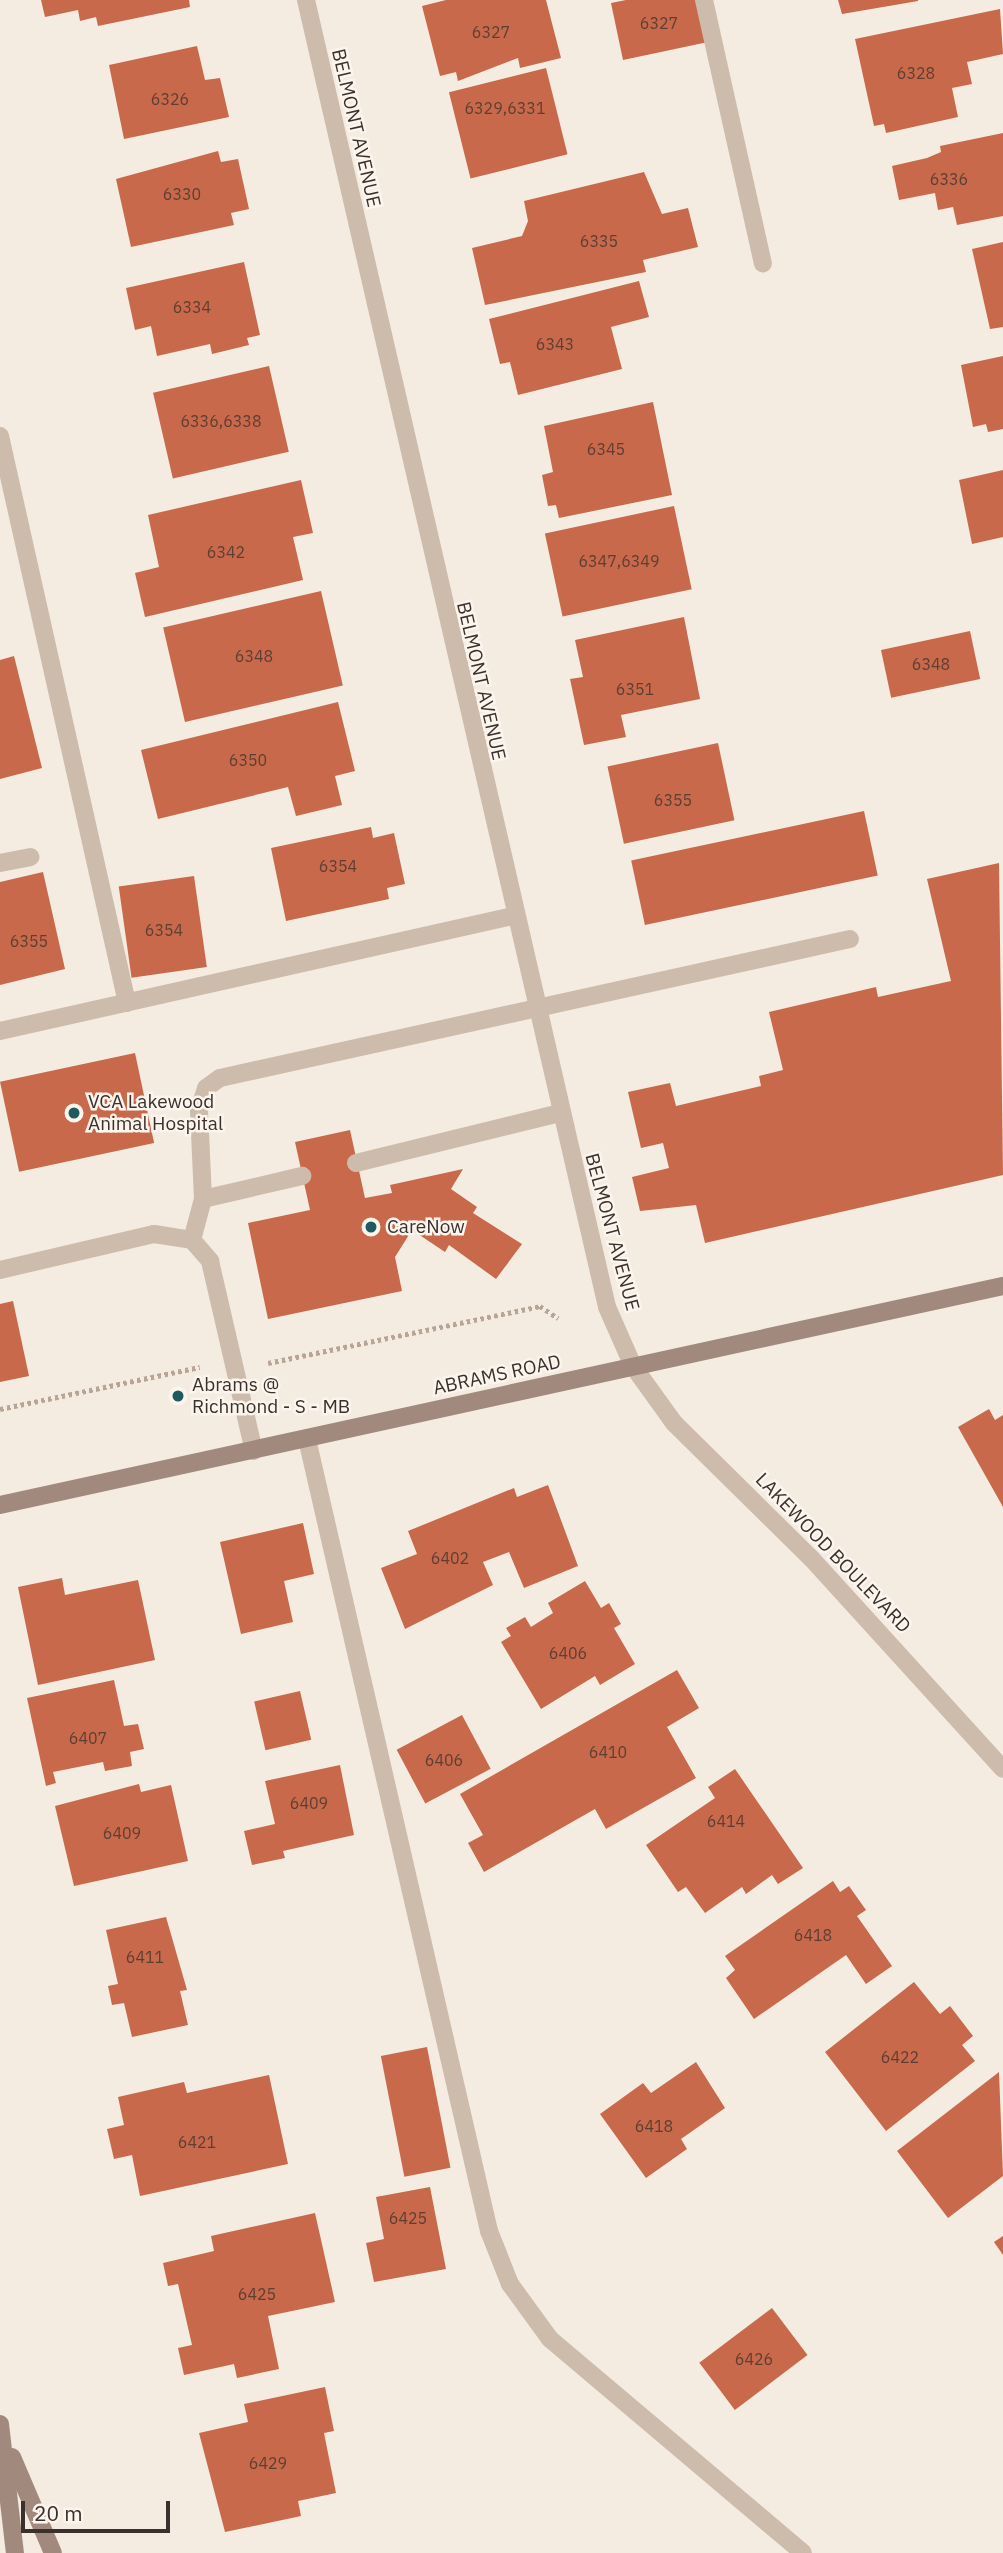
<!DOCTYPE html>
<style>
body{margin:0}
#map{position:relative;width:1003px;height:2553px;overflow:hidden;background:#f4ebe1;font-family:"IBM Plex Sans",sans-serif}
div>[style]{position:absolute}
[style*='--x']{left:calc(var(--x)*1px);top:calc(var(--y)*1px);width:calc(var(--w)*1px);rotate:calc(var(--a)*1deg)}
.building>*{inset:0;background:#c8694b;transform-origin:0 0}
.path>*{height:4.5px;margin-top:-2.25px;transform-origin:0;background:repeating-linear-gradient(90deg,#b9a596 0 3.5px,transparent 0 7px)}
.lane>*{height:18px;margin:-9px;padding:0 9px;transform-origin:9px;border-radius:9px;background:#cdbbac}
.street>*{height:18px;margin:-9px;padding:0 9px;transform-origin:9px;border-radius:9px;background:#cdbbac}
.secondary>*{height:18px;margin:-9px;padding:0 9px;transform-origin:9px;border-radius:9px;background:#a18a7d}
.dots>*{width:19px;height:19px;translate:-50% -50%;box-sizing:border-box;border:4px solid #fbf5ee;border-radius:50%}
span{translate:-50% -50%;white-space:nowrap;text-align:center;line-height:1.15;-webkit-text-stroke:5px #fbf5ee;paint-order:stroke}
.number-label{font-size:16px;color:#5e3e33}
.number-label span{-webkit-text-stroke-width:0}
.street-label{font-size:19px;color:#3b302b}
.poi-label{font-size:19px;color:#3b302b}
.left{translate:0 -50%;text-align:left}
.scale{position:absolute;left:21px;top:2501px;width:149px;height:32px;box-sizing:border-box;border:4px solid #3b302b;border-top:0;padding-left:9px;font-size:21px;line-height:24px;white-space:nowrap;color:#3b302b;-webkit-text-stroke:5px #fbf5ee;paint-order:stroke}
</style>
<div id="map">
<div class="building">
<i style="clip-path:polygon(41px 0,189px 0,190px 7px,98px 26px,96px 17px,80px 21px,78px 10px,45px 17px)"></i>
<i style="clip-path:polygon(446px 0,546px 0,561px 58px,520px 68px,518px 58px,458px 81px,456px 72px,440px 76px,422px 6px)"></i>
<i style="clip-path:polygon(626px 0,699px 0,708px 42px,623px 60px,611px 3px)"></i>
<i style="clip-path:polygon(838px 0,918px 0,918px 1px,842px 14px)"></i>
<i style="clip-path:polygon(1000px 9px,1003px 54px,967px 62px,972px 84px,952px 88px,958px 117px,886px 133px,884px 124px,874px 126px,855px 39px)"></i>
<i style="clip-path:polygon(197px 46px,205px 80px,220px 78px,229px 117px,124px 139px,109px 65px)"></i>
<i style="left:546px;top:68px;width:89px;height:100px;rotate:76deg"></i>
<i style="clip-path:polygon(1003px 133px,1003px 216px,957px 225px,953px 207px,938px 210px,935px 193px,899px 200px,892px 166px,927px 158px,941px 152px,940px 146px)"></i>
<i style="clip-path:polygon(218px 151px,221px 162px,238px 159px,249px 209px,231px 213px,234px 225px,131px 247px,116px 179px)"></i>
<i style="clip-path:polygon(644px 172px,662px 214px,688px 208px,698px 247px,643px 260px,646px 272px,485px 305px,472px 248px,522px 236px,528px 221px,524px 201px)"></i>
<i style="clip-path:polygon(1003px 242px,1003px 327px,990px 329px,972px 249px)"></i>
<i style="clip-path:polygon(244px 262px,260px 335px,247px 338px,249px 345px,212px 354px,210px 344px,157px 356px,151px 326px,135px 330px,126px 288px)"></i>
<i style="clip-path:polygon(639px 281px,649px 317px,611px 327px,622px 369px,518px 395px,510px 362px,500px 364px,489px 319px)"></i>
<i style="clip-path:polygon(1003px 356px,1003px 429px,988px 432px,986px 424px,973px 427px,961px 365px)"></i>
<i style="left:269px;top:366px;width:88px;height:119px;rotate:77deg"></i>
<i style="clip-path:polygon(653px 402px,672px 495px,559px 518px,556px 505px,548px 506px,542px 475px,553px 472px,544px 426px)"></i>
<i style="clip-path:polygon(1003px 470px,1003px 537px,972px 544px,959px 480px)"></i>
<i style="clip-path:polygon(301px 480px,313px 533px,293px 537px,303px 580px,145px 617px,135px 573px,159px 567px,148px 515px)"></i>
<i style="left:674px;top:506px;width:85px;height:132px;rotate:78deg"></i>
<i style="left:321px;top:591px;width:97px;height:162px;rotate:77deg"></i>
<i style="clip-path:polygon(684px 617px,700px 699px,621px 715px,626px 737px,584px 745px,570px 679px,583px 677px,575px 640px)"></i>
<i style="left:970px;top:631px;width:49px;height:91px;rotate:78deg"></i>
<i style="clip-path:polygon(14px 656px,42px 768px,0 779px,0 660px)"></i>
<i style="clip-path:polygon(338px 702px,355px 771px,335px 776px,342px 805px,296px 816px,288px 787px,158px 819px,141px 750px)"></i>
<i style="left:718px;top:743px;width:79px;height:113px;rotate:78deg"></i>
<i style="left:864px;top:811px;width:66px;height:238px;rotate:78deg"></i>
<i style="clip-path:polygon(371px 827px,373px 838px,394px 833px,405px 884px,387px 888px,389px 899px,286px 921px,271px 848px)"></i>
<i style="clip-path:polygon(999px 863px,1003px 1175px,705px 1243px,696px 1205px,640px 1211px,632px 1177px,669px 1168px,663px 1143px,641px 1148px,628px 1092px,670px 1083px,676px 1106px,761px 1086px,759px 1076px,783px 1070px,769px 1012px,876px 987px,878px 997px,951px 981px,927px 879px)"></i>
<i style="clip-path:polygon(43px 872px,65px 969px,0 985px,0 882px)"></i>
<i style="left:194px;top:876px;width:92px;height:76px;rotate:82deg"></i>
<i style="left:135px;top:1053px;width:92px;height:138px;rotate:78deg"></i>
<i style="clip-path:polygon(350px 1130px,365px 1198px,392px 1193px,390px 1185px,463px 1169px,451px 1189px,477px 1207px,473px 1213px,522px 1244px,496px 1279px,449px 1245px,445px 1252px,412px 1230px,395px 1257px,402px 1291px,268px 1319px,248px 1223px,310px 1210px,295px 1142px)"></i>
<i style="clip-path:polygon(13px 1301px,29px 1376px,0 1382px,0 1304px)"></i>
<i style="clip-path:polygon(989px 1409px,995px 1420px,1003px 1415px,1003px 1507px,958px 1427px)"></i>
<i style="clip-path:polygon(548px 1485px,578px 1566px,524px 1588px,509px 1552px,483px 1562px,493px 1585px,405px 1629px,381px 1568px,417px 1554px,408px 1531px,514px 1488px,517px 1497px)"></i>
<i style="clip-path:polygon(303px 1523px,314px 1574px,284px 1581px,293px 1622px,241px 1634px,220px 1542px)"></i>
<i style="clip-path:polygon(62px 1578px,65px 1595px,138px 1580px,155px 1660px,38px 1685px,18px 1587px)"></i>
<i style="clip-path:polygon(585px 1581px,601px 1608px,609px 1603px,621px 1624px,614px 1628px,635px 1664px,600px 1685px,595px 1676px,541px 1709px,501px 1642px,511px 1636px,506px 1628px,525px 1617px,531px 1627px,553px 1613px,548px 1603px)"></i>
<i style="clip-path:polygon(677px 1670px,699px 1708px,667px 1727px,696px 1778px,606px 1829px,595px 1809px,484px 1872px,468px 1843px,483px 1835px,460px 1794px)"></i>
<i style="clip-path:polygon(114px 1680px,124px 1726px,138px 1724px,144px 1749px,130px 1752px,132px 1766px,105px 1771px,103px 1762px,53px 1772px,56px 1783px,46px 1786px,27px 1698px)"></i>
<i style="left:300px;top:1691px;width:50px;height:47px;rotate:77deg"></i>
<i style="left:462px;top:1715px;width:61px;height:74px;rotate:62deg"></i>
<i style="clip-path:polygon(340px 1765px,354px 1835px,283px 1851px,285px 1858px,252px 1865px,244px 1831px,275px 1824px,265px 1781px)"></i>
<i style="clip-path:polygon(735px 1769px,803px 1868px,778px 1884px,772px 1875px,746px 1894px,742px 1887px,705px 1913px,686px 1887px,678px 1892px,646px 1845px,715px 1798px,708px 1787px)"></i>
<i style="clip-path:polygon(139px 1784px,141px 1792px,171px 1785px,188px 1861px,74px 1886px,55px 1806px)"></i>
<i style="clip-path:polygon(833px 1881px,840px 1892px,849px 1886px,866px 1910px,857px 1916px,892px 1966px,866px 1984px,846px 1955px,754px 2019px,726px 1978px,735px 1970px,725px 1956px)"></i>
<i style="clip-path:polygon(166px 1917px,187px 1990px,180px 1991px,188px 2025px,132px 2037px,124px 2003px,112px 2005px,108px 1986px,118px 1984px,106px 1930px)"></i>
<i style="clip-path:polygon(914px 1982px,940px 2014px,950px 2006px,973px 2036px,962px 2045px,975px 2061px,886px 2131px,825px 2052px)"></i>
<i style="left:427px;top:2047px;width:123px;height:47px;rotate:79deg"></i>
<i style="clip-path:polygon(696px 2062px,725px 2108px,681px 2139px,687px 2149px,646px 2178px,600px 2114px,643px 2083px,651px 2093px)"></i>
<i style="clip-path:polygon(999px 2072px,1003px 2176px,948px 2218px,897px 2151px)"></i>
<i style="clip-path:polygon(269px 2075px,288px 2164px,140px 2196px,132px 2155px,114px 2159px,107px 2129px,124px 2125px,118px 2097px,184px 2082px,187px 2093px)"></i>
<i style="clip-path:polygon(430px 2187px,446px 2269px,374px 2282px,366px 2243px,384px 2239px,376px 2197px)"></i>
<i style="clip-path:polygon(315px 2213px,335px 2302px,268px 2316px,279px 2369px,237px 2378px,234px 2364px,184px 2375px,178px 2348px,192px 2345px,178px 2284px,168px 2286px,163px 2263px,214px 2251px,211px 2236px)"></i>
<i style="clip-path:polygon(1003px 2236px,1003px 2255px,994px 2242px)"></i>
<i style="left:772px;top:2308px;width:59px;height:91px;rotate:53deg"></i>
<i style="clip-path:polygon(325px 2387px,334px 2431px,324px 2433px,336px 2493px,298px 2501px,301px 2516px,225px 2532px,199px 2433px,248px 2422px,244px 2404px)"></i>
</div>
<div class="path">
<i style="--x:268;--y:1363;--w:278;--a:-11.8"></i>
<i style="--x:540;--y:1306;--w:22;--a:34"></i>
<i style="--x:0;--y:1409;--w:204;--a:-11.9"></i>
</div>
<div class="lane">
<i style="--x:704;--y:0;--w:270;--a:77.4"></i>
<i style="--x:0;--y:436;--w:581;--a:77.37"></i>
<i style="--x:0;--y:863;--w:31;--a:-11"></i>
<i style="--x:0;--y:1031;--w:526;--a:-12.64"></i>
<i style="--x:356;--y:1163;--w:210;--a:-13.8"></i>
<i style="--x:203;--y:1199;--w:102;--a:-13.1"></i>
<i style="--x:192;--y:1240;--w:42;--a:-75"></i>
<i style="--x:203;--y:1199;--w:89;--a:-92.6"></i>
<i style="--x:199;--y:1110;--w:23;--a:-72"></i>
<i style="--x:206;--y:1088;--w:17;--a:-36"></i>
<i style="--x:220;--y:1078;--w:645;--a:-12.44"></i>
<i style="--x:0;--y:1270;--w:158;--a:-13.2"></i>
<i style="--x:154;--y:1234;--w:38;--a:9"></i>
<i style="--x:192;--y:1240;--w:28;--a:49"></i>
<i style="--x:210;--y:1261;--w:195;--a:77"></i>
<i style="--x:307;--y:1439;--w:813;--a:77.06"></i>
<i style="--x:489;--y:2231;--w:57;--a:68.4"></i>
<i style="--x:510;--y:2284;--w:68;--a:54"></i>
<i style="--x:550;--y:2339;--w:331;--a:40.2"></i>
</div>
<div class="street">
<i style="--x:306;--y:0;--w:1341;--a:77.03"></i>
<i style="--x:607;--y:1307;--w:64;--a:66.2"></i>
<i style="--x:633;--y:1366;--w:70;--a:54.3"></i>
<i style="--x:674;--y:1423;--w:192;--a:44.6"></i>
<i style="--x:811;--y:1558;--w:285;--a:47.7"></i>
</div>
<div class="secondary">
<i style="--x:0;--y:1505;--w:1027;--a:-12.32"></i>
<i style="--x:0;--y:2424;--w:130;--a:83.4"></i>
<i style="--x:12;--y:2457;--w:104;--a:66.9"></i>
</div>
<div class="dots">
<i style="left:74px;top:1113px;background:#1f5a5e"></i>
<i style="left:371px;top:1227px;background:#1f5a5e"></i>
<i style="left:178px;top:1396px;background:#1f5a5e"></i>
</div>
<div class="number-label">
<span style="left:659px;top:23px">6327</span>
<span style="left:491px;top:32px">6327</span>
<span style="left:916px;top:73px">6328</span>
<span style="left:170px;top:99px">6326</span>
<span style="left:505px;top:108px">6329,6331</span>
<span style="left:949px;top:179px">6336</span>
<span style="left:182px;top:194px">6330</span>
<span style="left:599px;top:241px">6335</span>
<span style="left:192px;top:307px">6334</span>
<span style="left:555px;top:344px">6343</span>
<span style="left:221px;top:421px">6336,6338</span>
<span style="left:606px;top:449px">6345</span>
<span style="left:226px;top:552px">6342</span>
<span style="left:619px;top:561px">6347,6349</span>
<span style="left:254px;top:656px">6348</span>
<span style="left:931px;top:664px">6348</span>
<span style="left:635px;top:689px">6351</span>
<span style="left:248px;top:760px">6350</span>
<span style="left:673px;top:800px">6355</span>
<span style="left:338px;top:866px">6354</span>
<span style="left:164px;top:930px">6354</span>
<span style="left:29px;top:941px">6355</span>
<span style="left:450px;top:1558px">6402</span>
<span style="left:568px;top:1653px">6406</span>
<span style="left:88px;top:1738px">6407</span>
<span style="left:608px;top:1752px">6410</span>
<span style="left:444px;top:1760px">6406</span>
<span style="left:309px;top:1803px">6409</span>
<span style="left:726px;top:1821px">6414</span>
<span style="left:122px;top:1833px">6409</span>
<span style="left:813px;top:1935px">6418</span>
<span style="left:145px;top:1957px">6411</span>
<span style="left:900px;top:2057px">6422</span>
<span style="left:654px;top:2126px">6418</span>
<span style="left:197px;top:2142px">6421</span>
<span style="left:408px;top:2218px">6425</span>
<span style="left:257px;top:2294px">6425</span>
<span style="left:754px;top:2359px">6426</span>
<span style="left:268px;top:2463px">6429</span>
</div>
<div class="street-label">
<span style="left:356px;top:128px;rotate:77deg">BELMONT AVENUE</span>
<span style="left:481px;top:681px;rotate:77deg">BELMONT AVENUE</span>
<span style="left:612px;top:1232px;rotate:75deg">BELMONT AVENUE</span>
<span style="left:497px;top:1375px;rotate:-12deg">ABRAMS ROAD</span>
<span style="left:833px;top:1553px;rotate:46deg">LAKEWOOD BOULEVARD</span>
</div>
<div class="poi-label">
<span class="left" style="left:88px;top:1113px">VCA Lakewood<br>Animal Hospital</span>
<span class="left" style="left:387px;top:1227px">CareNow</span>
<span class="left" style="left:192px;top:1396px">Abrams @<br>Richmond - S - MB</span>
</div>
<div class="scale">20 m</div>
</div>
